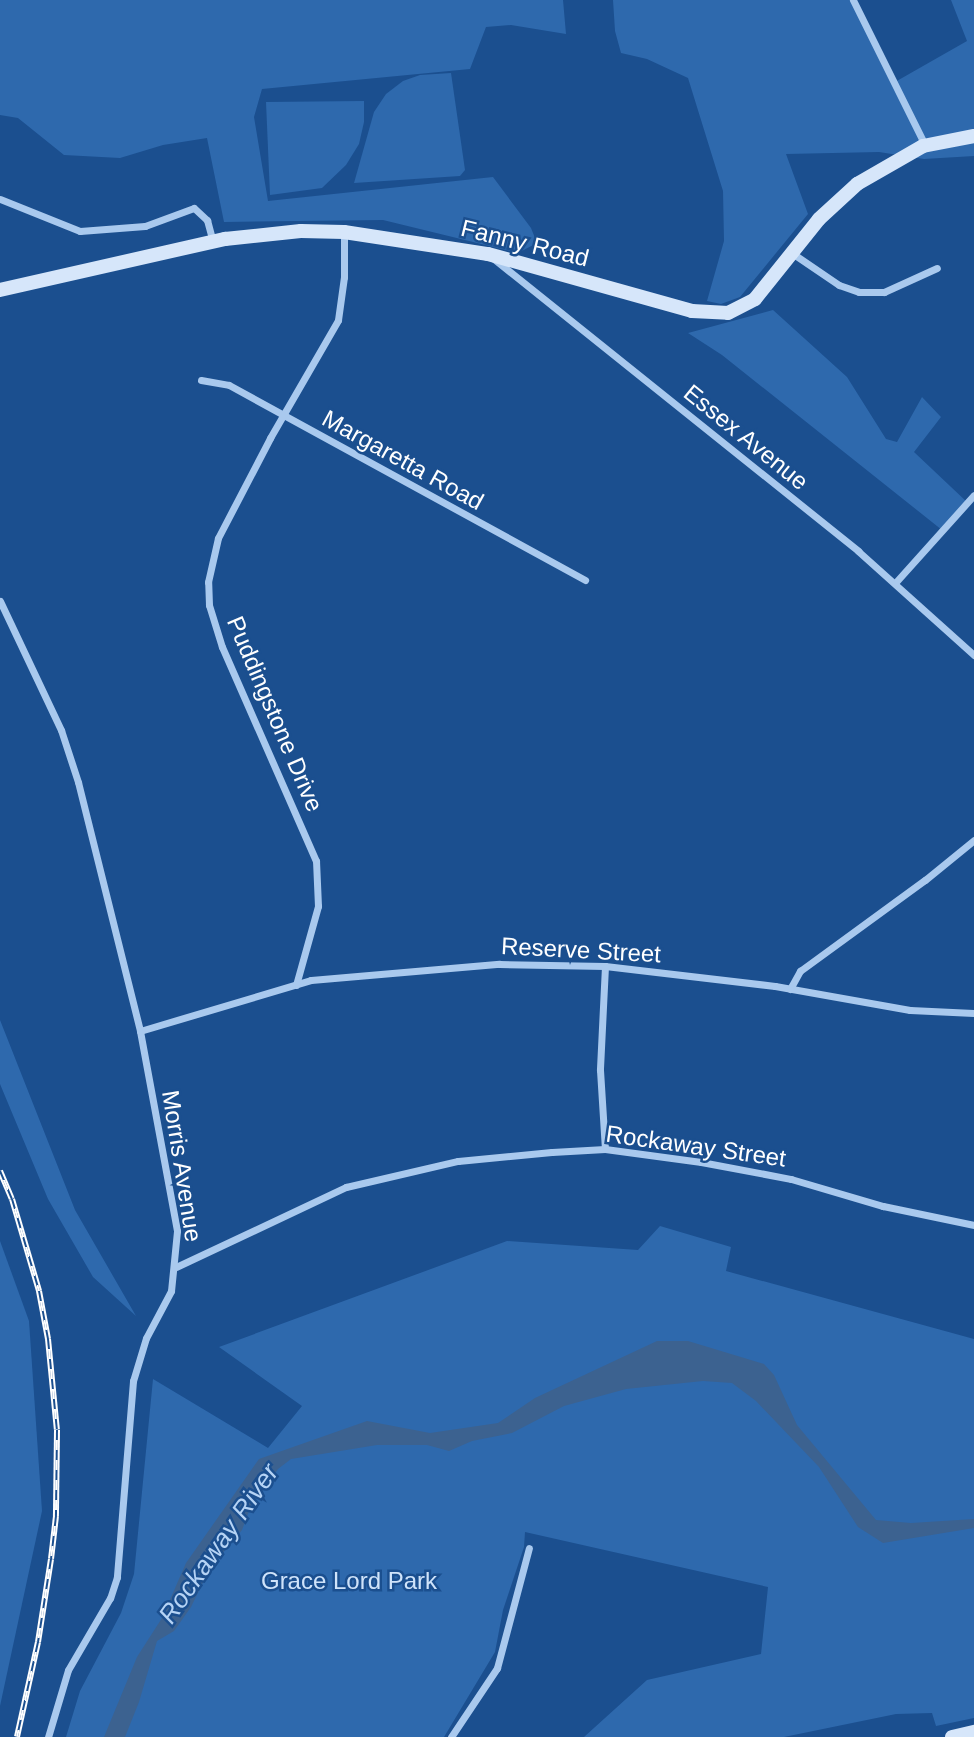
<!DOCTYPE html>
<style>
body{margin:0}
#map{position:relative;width:974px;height:1737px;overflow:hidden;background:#1b4f8f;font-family:Helvetica,sans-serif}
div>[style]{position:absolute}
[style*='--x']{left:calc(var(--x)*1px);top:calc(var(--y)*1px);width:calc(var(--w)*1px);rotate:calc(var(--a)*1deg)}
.green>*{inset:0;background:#2e69ad}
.water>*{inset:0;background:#3c6290}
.street>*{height:7px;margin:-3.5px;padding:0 3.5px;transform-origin:3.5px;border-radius:3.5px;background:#a9c9ee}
.secondary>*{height:14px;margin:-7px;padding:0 7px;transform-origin:7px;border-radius:7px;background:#d6e6fa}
.rail>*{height:6px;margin-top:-3px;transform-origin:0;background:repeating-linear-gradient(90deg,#1b4f8f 0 10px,#fff 0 20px);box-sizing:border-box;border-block:2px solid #fff}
span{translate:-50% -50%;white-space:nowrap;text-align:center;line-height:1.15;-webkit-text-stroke:5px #1b4f8f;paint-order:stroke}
.street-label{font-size:24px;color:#fff}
.park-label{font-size:24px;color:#cfe3fa}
.water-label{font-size:26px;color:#b5d3f5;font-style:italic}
</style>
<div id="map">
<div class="green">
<i style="clip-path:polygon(0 0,563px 0,566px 34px,511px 25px,486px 27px,470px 69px,262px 89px,254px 117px,268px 201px,493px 177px,531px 228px,537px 243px,518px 253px,383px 220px,224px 222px,207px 138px,163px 145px,120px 158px,64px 155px,18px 118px,0 115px)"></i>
<i style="clip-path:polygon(613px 0,852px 0,895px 82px,967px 41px,951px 0,974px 0,974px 156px,924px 159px,879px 152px,786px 154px,808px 214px,740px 297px,721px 304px,707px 301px,724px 241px,723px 191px,688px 78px,647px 59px,621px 53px,615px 31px)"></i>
<i style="clip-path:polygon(451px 73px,465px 170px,460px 176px,354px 183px,374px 112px,386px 94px,403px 81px,420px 75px)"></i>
<i style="clip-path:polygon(364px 101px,364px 122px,359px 144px,346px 165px,322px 188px,270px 195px,266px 102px)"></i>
<i style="clip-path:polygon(773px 310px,847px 377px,886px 439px,897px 442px,922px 397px,941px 417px,914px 452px,968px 503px,942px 530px,722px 355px,688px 333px)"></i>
<i style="clip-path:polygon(0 1020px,75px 1210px,136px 1316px,93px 1277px,48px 1199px,0 1084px)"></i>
<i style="clip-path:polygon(660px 1226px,731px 1247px,726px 1271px,974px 1339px,974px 1718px,936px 1726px,932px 1713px,896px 1714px,784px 1737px,584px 1737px,647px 1680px,761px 1654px,768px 1587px,525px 1532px,524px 1547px,503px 1610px,495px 1652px,444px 1737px,66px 1737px,80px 1691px,121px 1613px,134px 1574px,153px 1379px,268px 1448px,302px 1406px,219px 1347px,507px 1241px,638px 1250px)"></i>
<i style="clip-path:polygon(0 1241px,29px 1321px,42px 1511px,0 1706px)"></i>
</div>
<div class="water">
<i style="clip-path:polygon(657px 1341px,688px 1341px,764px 1364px,774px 1375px,797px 1425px,876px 1520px,911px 1523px,974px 1519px,974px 1528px,883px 1543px,858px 1527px,819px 1467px,756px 1401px,732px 1383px,703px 1381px,626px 1389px,564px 1406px,512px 1433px,472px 1441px,449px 1451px,427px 1445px,377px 1445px,291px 1459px,278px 1469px,251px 1506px,242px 1530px,210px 1568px,191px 1607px,174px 1631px,157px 1641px,139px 1702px,125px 1737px,104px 1737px,137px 1657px,162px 1618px,186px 1563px,259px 1459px,367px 1421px,430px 1433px,498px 1423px,535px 1398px)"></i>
</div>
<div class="street">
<i style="--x:853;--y:0;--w:162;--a:63.6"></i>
<i style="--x:0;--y:199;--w:86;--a:21.8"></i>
<i style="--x:80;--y:231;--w:65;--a:-4.4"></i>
<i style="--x:145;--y:226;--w:52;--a:-20.2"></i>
<i style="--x:194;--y:208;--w:18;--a:43"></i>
<i style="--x:207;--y:220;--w:23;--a:75"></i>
<i style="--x:792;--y:253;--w:57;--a:34.2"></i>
<i style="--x:839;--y:285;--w:21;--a:19"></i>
<i style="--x:859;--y:292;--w:25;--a:0"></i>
<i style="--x:884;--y:292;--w:58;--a:-24.4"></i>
<i style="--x:494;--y:259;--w:467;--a:38.7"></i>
<i style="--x:858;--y:551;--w:156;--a:41.9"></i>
<i style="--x:201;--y:380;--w:28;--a:10"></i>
<i style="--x:229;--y:385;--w:406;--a:28.7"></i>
<i style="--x:895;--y:583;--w:118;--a:-48.1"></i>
<i style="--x:0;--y:601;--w:143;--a:64.7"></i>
<i style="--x:61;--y:730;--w:55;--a:71.9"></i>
<i style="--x:78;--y:782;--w:257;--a:76"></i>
<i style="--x:140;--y:1031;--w:203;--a:79.5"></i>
<i style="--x:177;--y:1231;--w:60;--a:95.7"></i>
<i style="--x:171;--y:1291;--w:53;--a:118"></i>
<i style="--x:146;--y:1338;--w:45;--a:106.8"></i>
<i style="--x:133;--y:1381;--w:197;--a:94.7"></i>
<i style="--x:117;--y:1577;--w:22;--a:108"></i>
<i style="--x:110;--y:1598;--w:83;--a:120.3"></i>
<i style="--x:68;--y:1670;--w:70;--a:106.6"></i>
<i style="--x:605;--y:966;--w:104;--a:92.8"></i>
<i style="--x:600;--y:1070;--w:79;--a:86.4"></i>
<i style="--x:296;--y:985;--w:82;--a:-74.4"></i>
<i style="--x:318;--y:906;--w:45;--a:-92.5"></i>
<i style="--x:316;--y:861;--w:234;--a:-113.7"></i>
<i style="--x:222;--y:647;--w:44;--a:-107.2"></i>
<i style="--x:209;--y:605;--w:23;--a:-92"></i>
<i style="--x:208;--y:582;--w:45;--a:-77.2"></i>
<i style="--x:218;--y:538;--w:113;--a:-62.5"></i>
<i style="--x:270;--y:438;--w:136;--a:-60"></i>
<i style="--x:338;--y:320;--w:43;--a:-82.1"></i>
<i style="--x:344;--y:277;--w:45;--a:-90"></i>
<i style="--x:790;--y:989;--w:21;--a:-61"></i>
<i style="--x:800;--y:971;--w:155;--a:-36.1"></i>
<i style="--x:925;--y:880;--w:63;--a:-39.2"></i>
<i style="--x:140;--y:1031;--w:178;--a:-16.6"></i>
<i style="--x:311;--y:980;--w:189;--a:-4.9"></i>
<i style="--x:499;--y:964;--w:106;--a:1.1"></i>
<i style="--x:605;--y:966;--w:171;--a:6.7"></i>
<i style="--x:775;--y:986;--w:137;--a:10.1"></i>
<i style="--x:910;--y:1010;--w:64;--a:2.7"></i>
<i style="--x:176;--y:1267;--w:188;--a:-25.2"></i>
<i style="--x:346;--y:1187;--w:115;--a:-13.1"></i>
<i style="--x:458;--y:1161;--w:94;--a:-5.5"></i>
<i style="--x:552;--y:1152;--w:53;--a:-3.2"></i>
<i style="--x:605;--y:1149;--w:97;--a:7.7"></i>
<i style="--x:701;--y:1162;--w:92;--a:10.7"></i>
<i style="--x:791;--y:1179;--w:96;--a:16.4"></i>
<i style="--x:883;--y:1206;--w:93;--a:11.8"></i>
<i style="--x:451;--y:1737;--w:83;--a:-56.3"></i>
<i style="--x:497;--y:1668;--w:124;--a:-75.1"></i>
</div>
<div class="secondary">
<i style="--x:0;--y:290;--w:231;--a:-12.8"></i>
<i style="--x:225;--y:239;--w:76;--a:-6"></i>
<i style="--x:301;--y:231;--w:43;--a:1.3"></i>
<i style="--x:344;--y:232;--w:146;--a:8.7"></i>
<i style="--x:488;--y:254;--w:212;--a:15.6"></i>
<i style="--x:692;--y:311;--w:36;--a:3"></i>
<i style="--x:728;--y:313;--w:30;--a:-27"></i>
<i style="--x:755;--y:299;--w:102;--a:-51.3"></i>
<i style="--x:819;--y:219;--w:52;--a:-42.6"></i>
<i style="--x:857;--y:184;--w:76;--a:-29.9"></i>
<i style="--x:923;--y:146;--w:52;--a:-11.1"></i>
<i style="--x:952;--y:1737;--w:23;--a:-13"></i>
</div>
<div class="rail">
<i style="--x:0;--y:1171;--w:30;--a:67"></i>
<i style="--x:12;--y:1199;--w:96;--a:73.6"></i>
<i style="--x:39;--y:1291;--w:49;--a:79.4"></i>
<i style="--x:48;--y:1339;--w:91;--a:84.4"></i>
<i style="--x:57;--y:1430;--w:86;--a:90.7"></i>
<i style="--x:56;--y:1516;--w:43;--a:96.6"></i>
<i style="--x:51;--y:1559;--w:84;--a:98.9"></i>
<i style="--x:38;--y:1642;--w:97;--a:102.5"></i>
</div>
<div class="street-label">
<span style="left:525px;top:243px;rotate:14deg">Fanny Road</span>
<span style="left:746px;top:437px;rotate:39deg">Essex Avenue</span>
<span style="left:403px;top:460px;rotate:29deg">Margaretta Road</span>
<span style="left:275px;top:714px;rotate:67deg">Puddingstone Drive</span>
<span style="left:581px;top:950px;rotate:3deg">Reserve Street</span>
<span style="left:696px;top:1146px;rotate:8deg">Rockaway Street</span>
<span style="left:182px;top:1166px;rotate:81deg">Morris Avenue</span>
</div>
<div class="park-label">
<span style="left:349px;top:1581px">Grace Lord Park</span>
</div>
<div class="water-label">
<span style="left:219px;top:1544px;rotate:-55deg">Rockaway River</span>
</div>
</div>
